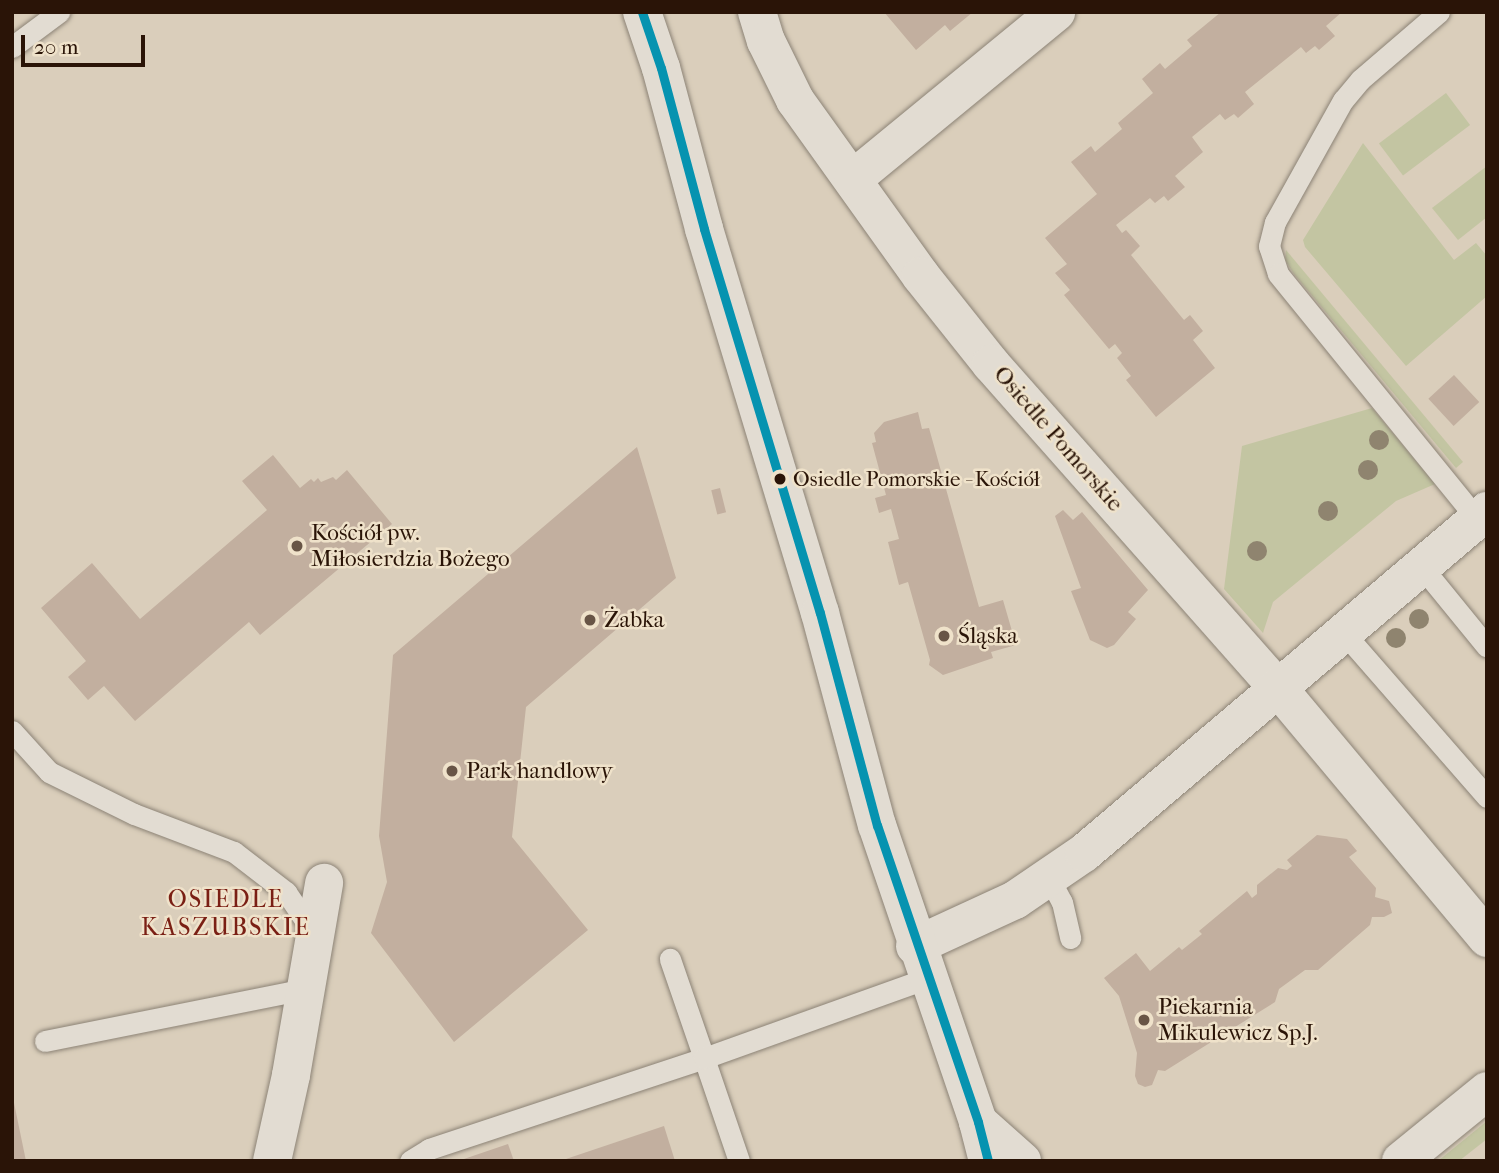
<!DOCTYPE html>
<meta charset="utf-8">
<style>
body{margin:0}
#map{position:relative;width:1499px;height:1173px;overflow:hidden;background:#dacebb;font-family:"IM FELL French Canon",serif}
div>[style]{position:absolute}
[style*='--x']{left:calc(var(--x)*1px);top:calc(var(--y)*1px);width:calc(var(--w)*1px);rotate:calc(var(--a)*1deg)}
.green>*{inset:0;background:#c3c5a2;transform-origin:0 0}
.building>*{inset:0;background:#c2af9f;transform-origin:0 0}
.roads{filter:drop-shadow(0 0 2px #8c8376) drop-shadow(0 0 2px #8c8376)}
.lane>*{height:21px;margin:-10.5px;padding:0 10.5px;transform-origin:10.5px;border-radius:10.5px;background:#e2dcd2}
.street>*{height:38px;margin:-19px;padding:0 19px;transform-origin:19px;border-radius:19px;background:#e2dcd2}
.secondary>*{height:38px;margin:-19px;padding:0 19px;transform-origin:19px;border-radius:19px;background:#e2dcd2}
.bus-1>*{height:9px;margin:-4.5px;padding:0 4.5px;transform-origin:4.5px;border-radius:4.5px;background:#0693b0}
.trees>*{width:20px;height:20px;margin:-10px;border-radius:50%;background:#8f846f}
.dots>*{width:19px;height:19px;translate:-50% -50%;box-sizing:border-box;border:4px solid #efe2ca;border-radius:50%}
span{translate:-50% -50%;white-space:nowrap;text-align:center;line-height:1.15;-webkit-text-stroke:5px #efe2ca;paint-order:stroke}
.bus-label{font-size:21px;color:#2a1407}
.left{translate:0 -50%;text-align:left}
.street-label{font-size:23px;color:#2a1407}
.poi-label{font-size:23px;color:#2a1407}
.neighbourhood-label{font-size:24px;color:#7a1f14;letter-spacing:2px}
.frame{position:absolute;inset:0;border:14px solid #2a1407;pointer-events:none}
.scale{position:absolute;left:21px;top:35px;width:124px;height:32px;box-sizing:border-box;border:4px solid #2a1407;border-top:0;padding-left:9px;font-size:21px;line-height:24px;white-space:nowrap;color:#2a1407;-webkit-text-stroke:5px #efe2ca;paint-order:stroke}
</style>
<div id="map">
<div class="green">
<i style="left:1446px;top:93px;width:40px;height:84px;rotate:53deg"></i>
<i style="clip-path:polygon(1363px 143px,1454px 260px,1476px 243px,1487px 256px,1487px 296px,1406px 366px,1305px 247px,1303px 240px)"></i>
<i style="clip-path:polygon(1487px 166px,1487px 217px,1458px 240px,1432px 208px)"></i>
<i style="clip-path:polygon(1286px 250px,1463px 462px,1456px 468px,1294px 274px,1285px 260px)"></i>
<i style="clip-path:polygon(1372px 408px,1435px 484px,1396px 501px,1273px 602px,1263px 633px,1224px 589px,1242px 446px)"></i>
<i style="clip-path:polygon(1487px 1121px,1487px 1139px,1459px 1161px,1438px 1161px)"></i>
</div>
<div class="building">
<i style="clip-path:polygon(884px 12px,973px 12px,950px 31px,945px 25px,916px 50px)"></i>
<i style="clip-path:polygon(1221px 12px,1342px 12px,1326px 26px,1335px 36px,1319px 50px,1315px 46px,1306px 53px,1301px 47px,1245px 92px,1254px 104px,1238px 118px,1234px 114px,1225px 120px,1220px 114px,1192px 137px,1203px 152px,1175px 176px,1185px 187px,1168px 201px,1164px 196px,1155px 203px,1150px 198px,1116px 225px,1122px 233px,1126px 230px,1140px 246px,1131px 255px,1179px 314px,1184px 320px,1190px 315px,1203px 331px,1193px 340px,1215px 368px,1156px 417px,1126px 380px,1131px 376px,1117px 358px,1122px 353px,1115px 344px,1109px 349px,1064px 295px,1070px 290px,1055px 273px,1067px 264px,1045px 238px,1097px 194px,1071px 162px,1091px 146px,1095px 152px,1122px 129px,1118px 123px,1153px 93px,1142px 79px,1160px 63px,1165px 69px,1192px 46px,1187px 40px)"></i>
<i style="left:1454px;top:375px;width:37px;height:35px;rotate:47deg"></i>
<i style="clip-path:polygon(918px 412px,922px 429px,929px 428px,979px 607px,1003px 600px,1016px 645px,991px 652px,993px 658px,943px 675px,929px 665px,930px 660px,908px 582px,899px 585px,888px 542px,899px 539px,891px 509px,879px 513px,875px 498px,886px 495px,872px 443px,876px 442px,874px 433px,884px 422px)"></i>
<i style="clip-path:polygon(637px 447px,676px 578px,526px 707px,512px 837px,588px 930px,454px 1042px,371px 933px,387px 882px,379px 836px,393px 655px)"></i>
<i style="clip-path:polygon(273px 455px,300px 488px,311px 479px,314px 482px,318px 478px,321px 482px,333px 477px,336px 480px,347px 470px,392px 524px,260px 635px,249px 622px,135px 721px,104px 686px,88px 700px,68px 677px,86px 661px,41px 608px,92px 563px,140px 619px,267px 510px,242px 481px)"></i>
<i style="left:720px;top:488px;width:25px;height:9px;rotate:76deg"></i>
<i style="clip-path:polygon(1063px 510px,1073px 520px,1082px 512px,1148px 590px,1128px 612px,1136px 619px,1114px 645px,1107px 648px,1090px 640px,1071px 591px,1081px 588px,1055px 516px)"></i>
<i style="clip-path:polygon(1317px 835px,1347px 839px,1357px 851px,1349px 857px,1376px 888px,1375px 897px,1389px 901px,1392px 913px,1384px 917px,1372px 917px,1370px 925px,1318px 970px,1305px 970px,1279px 989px,1275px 1002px,1165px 1071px,1158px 1070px,1152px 1085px,1145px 1087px,1138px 1084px,1135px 1076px,1137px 1053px,1119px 996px,1104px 978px,1136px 953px,1150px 971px,1179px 947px,1182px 950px,1202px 934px,1199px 931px,1247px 891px,1252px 898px,1257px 894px,1257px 885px,1278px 868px,1287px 870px,1292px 866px,1287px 860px)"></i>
<i style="clip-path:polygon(12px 1098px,13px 1098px,26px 1161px,12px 1161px)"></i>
<i style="clip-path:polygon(664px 1126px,675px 1161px,563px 1161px,563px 1160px)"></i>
<i style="clip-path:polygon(508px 1144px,514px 1161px,462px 1161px,461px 1160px)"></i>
</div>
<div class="roads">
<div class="lane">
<i style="--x:1439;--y:12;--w:104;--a:139.3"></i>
<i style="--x:1360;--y:80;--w:26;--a:130"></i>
<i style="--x:1343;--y:100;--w:140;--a:119.1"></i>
<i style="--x:1275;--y:222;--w:25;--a:104"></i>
<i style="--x:1269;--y:246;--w:29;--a:72"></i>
<i style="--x:1278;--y:274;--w:316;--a:50.9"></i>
<i style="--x:12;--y:47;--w:59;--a:-36.7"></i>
<i style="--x:1421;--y:566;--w:104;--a:50.8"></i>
<i style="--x:1343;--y:632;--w:219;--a:48.9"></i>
<i style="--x:12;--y:731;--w:55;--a:47.9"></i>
<i style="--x:49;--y:772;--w:95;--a:26.3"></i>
<i style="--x:134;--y:814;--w:107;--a:20.8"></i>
<i style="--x:234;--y:852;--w:66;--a:37.6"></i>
<i style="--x:286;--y:892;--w:52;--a:56"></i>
<i style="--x:1049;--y:878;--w:27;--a:62"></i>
<i style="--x:1062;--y:902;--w:37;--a:77"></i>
<i style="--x:45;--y:1041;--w:266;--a:-11.3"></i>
<i style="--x:410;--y:1161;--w:22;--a:-32"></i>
<i style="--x:429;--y:1149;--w:290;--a:-18.3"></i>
<i style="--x:704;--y:1058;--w:105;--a:-109"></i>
<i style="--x:739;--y:1161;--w:109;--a:-108.8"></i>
<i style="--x:704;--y:1058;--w:237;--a:-19.7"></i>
</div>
<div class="street">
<i style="--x:757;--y:12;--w:30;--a:73"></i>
<i style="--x:766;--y:41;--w:66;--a:63.8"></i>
<i style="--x:795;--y:100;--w:216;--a:54.4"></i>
<i style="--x:921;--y:276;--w:112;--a:51.5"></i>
<i style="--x:991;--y:364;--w:433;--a:48.5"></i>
<i style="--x:1278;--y:688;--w:326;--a:50.1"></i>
<i style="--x:853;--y:179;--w:263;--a:-39.4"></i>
<i style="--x:915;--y:946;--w:110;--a:-24.7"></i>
<i style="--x:1015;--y:900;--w:83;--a:-34.3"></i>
<i style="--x:1084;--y:853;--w:529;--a:-40.32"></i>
<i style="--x:272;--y:1161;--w:88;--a:-77.5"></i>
<i style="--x:291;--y:1075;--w:195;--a:-80.2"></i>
</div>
<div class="secondary">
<i style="--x:642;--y:12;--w:59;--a:71.3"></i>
<i style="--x:661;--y:68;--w:167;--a:75"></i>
<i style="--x:704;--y:229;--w:401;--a:73.2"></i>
<i style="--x:820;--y:613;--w:220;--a:75"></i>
<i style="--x:877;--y:825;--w:314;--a:71.2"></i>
<i style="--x:978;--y:1122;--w:40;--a:75.6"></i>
<i style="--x:978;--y:1122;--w:59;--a:41.6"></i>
<i style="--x:1401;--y:1161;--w:111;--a:-39.1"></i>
</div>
</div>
<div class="bus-1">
<i style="--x:642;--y:12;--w:59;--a:71.3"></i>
<i style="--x:661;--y:68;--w:167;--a:75"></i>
<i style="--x:704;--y:229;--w:401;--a:73.2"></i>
<i style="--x:820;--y:613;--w:220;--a:75"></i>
<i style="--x:877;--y:825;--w:314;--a:71.2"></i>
<i style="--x:978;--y:1122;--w:40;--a:75.6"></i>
</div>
<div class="trees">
<i style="left:1379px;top:440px"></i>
<i style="left:1368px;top:470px"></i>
<i style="left:1328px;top:511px"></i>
<i style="left:1257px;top:551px"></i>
<i style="left:1419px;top:619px"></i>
<i style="left:1396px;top:638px"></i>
</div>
<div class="dots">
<i style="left:780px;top:479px;background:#2a1407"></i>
<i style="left:297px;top:546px;background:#685546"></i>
<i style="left:590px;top:620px;background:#685546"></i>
<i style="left:944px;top:636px;background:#685546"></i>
<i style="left:452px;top:771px;background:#685546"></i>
<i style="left:1144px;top:1020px;background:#685546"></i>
</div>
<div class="bus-label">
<span class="left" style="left:793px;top:479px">Osiedle Pomorskie - Kościół</span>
</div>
<div class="street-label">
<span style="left:1058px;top:439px;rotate:49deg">Osiedle Pomorskie</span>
</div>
<div class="poi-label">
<span class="left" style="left:311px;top:546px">Kościół pw.<br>Miłosierdzia Bożego</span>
<span class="left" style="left:604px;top:620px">Żabka</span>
<span class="left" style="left:958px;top:636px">Śląska</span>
<span class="left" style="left:466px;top:771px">Park handlowy</span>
<span class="left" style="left:1158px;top:1020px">Piekarnia<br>Mikulewicz Sp.J.</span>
</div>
<div class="neighbourhood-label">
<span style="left:226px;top:914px">OSIEDLE<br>KASZUBSKIE</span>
</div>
<div class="frame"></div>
<div class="scale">20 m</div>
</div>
